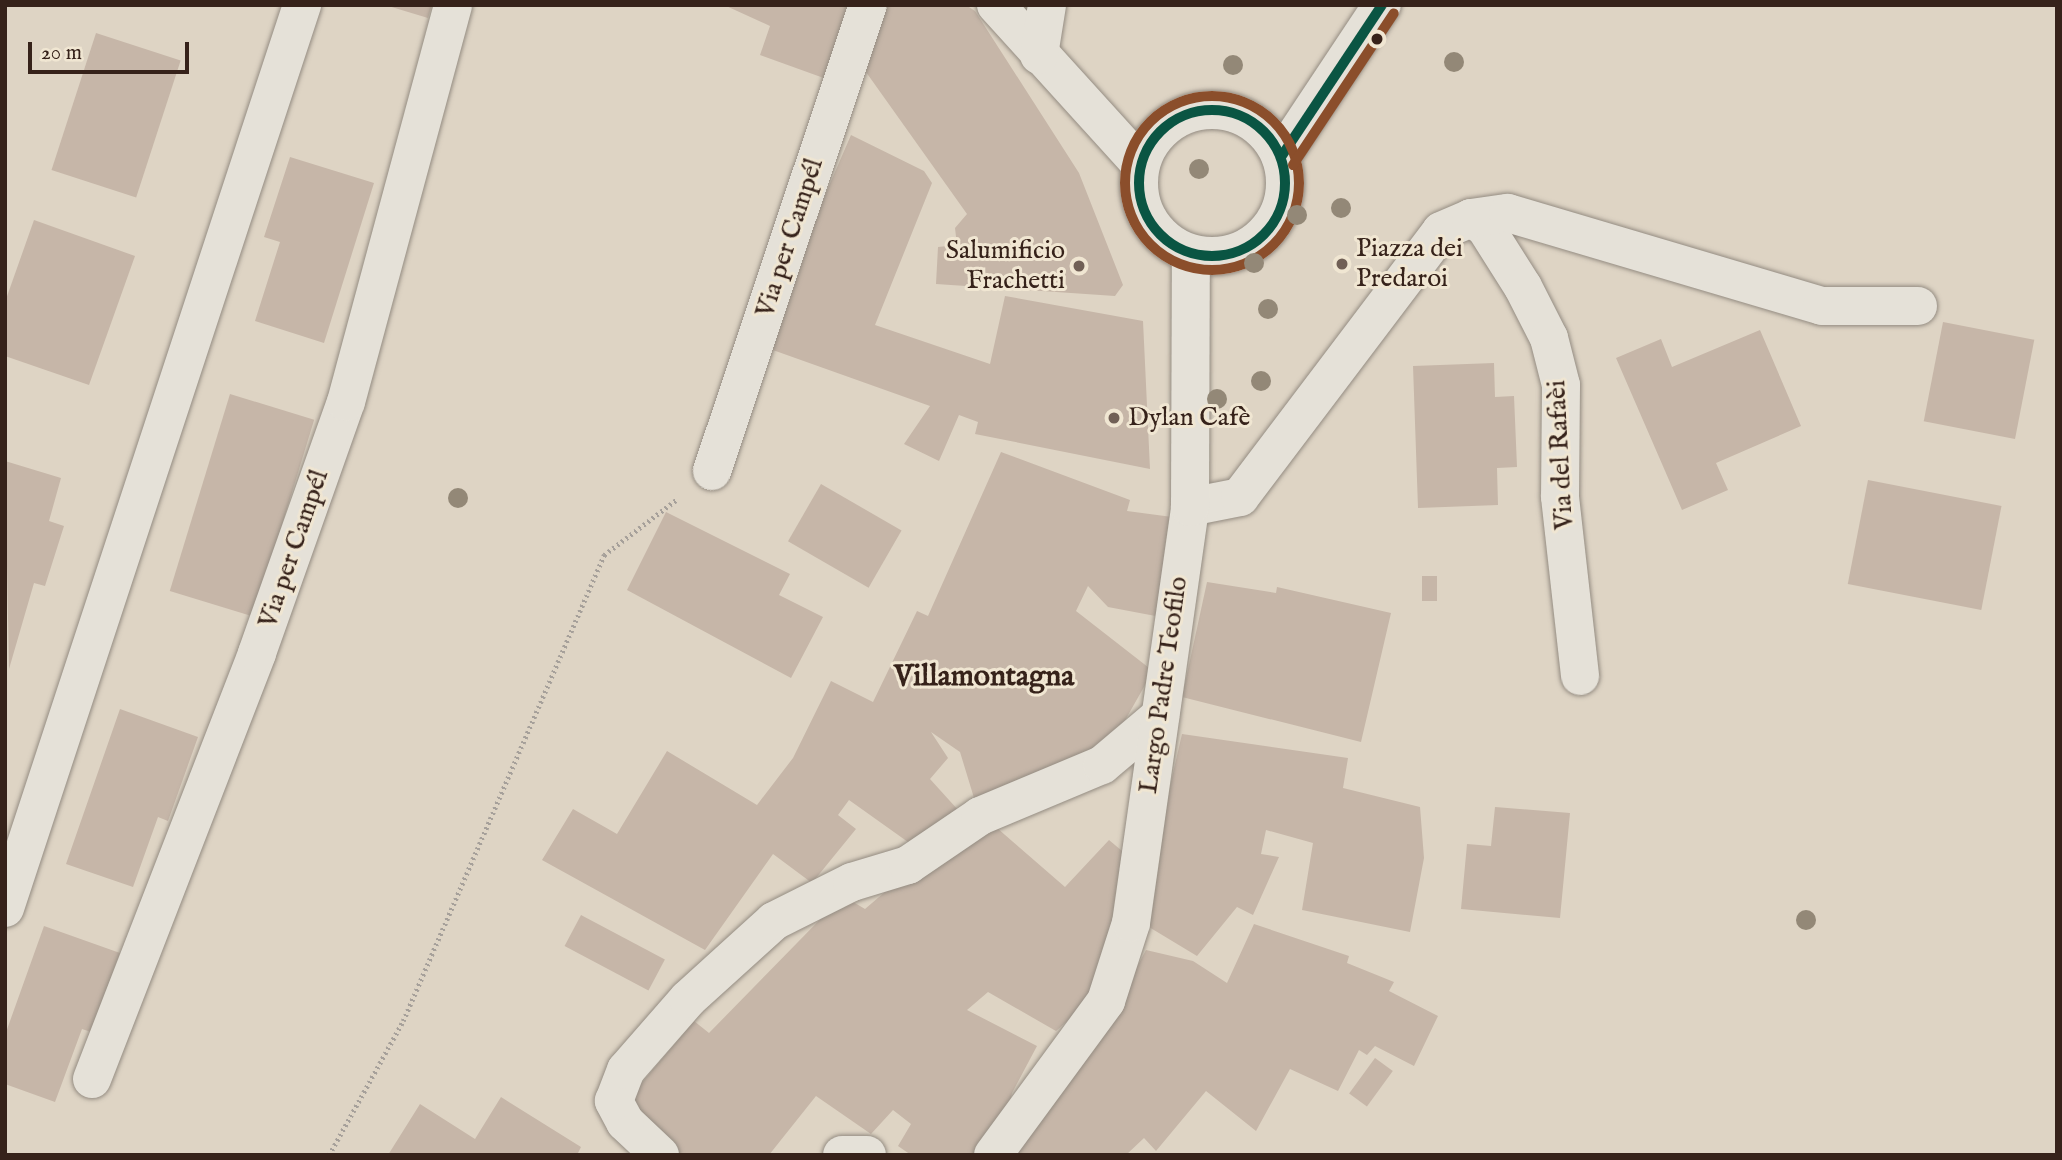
<!DOCTYPE html>
<meta charset="utf-8">
<style>
body{margin:0}
#map{position:relative;width:2062px;height:1160px;overflow:hidden;background:#ded4c4;font-family:"IM FELL English",serif}
div>[style]{position:absolute}
[style*='--x']{left:calc(var(--x)*1px);top:calc(var(--y)*1px);width:calc(var(--w)*1px);rotate:calc(var(--a)*1deg)}
.building>*{inset:0;background:#c6b6a8;transform-origin:0 0}
.path>*{height:4.5px;margin-top:-2.25px;transform-origin:0;background:repeating-linear-gradient(90deg,#a6a09a 0 2px,transparent 0 5.5px)}
.roads{filter:drop-shadow(0 0 2px #948c82) drop-shadow(0 0 2px #948c82)}
.minor>*{height:38px;margin:-19px;padding:0 19px;transform-origin:19px;border-radius:19px;background:#e5e1d8}
.minor>.ring{margin:-19px;padding:0;box-sizing:content-box;background:none;border:38px solid #e5e1d8;border-radius:50%}
.bus-1>*{height:10px;margin:-5px;padding:0 5px;transform-origin:5px;border-radius:5px;background:#0a5543}
.bus-1>.ring{margin:-5px;padding:0;box-sizing:content-box;background:none;border:10px solid #0a5543;border-radius:50%}
.bus-2>*{height:10px;margin:-5px;padding:0 5px;transform-origin:5px;border-radius:5px;background:#8b4e2b}
.bus-2>.ring{margin:-5px;padding:0;box-sizing:content-box;background:none;border:10px solid #8b4e2b;border-radius:50%}
.trees>*{width:20px;height:20px;margin:-10px;border-radius:50%;background:#938877}
.dots>*{width:19px;height:19px;translate:-50% -50%;box-sizing:border-box;border:4px solid #f0e6d2;border-radius:50%}
span{translate:-50% -50%;white-space:nowrap;text-align:center;line-height:1.15;-webkit-text-stroke:6px #f0e6d2;paint-order:stroke}
.street-label{font-size:26px;color:#36221a}
.poi-label{font-size:26px;color:#36221a}
.left{translate:0 -50%;text-align:left}
.right{translate:-100% -50%;text-align:right}
.quarter-label{font-size:30px;color:#36221a;font-weight:700}
.frame{position:absolute;inset:0;border:7px solid #36221a;pointer-events:none}
.scale{position:absolute;left:28px;top:42px;width:161px;height:32px;box-sizing:border-box;border:4px solid #36221a;border-top:0;padding-left:9px;font-size:21px;line-height:24px;white-space:nowrap;color:#36221a;-webkit-text-stroke:5px #f0e6d2;paint-order:stroke}
</style>
<div id="map">
<div class="building">
<i style="clip-path:polygon(385px 5px,432px 5px,428px 18px)"></i>
<i style="clip-path:polygon(724px 5px,859px 5px,832px 81px,760px 55px,770px 26px)"></i>
<i style="clip-path:polygon(877px 5px,966px 5px,975px 11px,1079px 173px,1123px 285px,1115px 296px,936px 284px,938px 247px,957px 245px,955px 228px,967px 214px,861px 65px)"></i>
<i style="left:96px;top:33px;width:89px;height:144px;rotate:18deg"></i>
<i style="clip-path:polygon(851px 135px,924px 171px,932px 183px,875px 325px,990px 364px,1005px 296px,1143px 321px,1150px 469px,975px 434px,978px 422px,959px 415px,939px 461px,904px 444px,930px 406px,770px 349px,793px 269px)"></i>
<i style="clip-path:polygon(290px 157px,374px 183px,324px 343px,255px 321px,280px 242px,264px 237px)"></i>
<i style="clip-path:polygon(34px 220px,135px 256px,89px 385px,5px 356px,5px 302px)"></i>
<i style="left:1943px;top:322px;width:93px;height:101px;rotate:11deg"></i>
<i style="clip-path:polygon(1760px 330px,1801px 426px,1716px 463px,1728px 490px,1682px 510px,1616px 358px,1661px 339px,1672px 367px)"></i>
<i style="clip-path:polygon(1494px 363px,1495px 397px,1514px 396px,1517px 467px,1497px 468px,1498px 505px,1418px 508px,1413px 366px)"></i>
<i style="left:230px;top:394px;width:88px;height:206px;rotate:17deg"></i>
<i style="clip-path:polygon(1001px 452px,1130px 500px,1127px 511px,1172px 517px,1166px 618px,1108px 607px,1088px 586px,1076px 611px,1153px 671px,1119px 731px,1056px 782px,978px 811px,960px 752px,931px 732px,948px 758px,930px 779px,959px 811px,915px 847px,849px 800px,838px 815px,856px 829px,812px 883px,773px 854px,705px 950px,542px 860px,573px 809px,617px 834px,667px 751px,757px 805px,793px 758px,831px 681px,873px 702px,917px 611px,928px 616px)"></i>
<i style="clip-path:polygon(5px 461px,61px 478px,49px 521px,64px 526px,45px 586px,34px 583px,9px 669px)"></i>
<i style="left:1868px;top:480px;width:136px;height:106px;rotate:11deg"></i>
<i style="left:821px;top:484px;width:93px;height:66px;rotate:30deg"></i>
<i style="clip-path:polygon(666px 512px,790px 574px,779px 595px,823px 617px,791px 678px,627px 590px)"></i>
<i style="left:1422px;top:576px;width:15px;height:25px"></i>
<i style="clip-path:polygon(1207px 582px,1276px 593px,1277px 587px,1391px 613px,1361px 742px,1182px 697px)"></i>
<i style="clip-path:polygon(120px 709px,198px 737px,168px 821px,158px 817px,133px 887px,66px 864px)"></i>
<i style="clip-path:polygon(1182px 734px,1348px 758px,1343px 788px,1420px 807px,1424px 858px,1410px 932px,1302px 910px,1313px 843px,1266px 830px,1261px 854px,1279px 857px,1253px 915px,1237px 907px,1197px 956px,1139px 921px)"></i>
<i style="clip-path:polygon(1495px 807px,1570px 813px,1560px 918px,1461px 909px,1467px 844px,1491px 846px)"></i>
<i style="clip-path:polygon(989px 821px,1065px 887px,1109px 840px,1140px 866px,1095px 997px,1056px 1031px,988px 992px,967px 1010px,1037px 1046px,1012px 1093px,1003px 1132px,977px 1155px,911px 1155px,898px 1146px,911px 1124px,893px 1110px,871px 1134px,816px 1096px,769px 1155px,680px 1155px,622px 1106px,694px 1021px,709px 1033px,843px 896px,865px 909px,927px 856px)"></i>
<i style="left:581px;top:915px;width:95px;height:35px;rotate:28deg"></i>
<i style="clip-path:polygon(1254px 924px,1349px 956px,1347px 963px,1394px 982px,1389px 991px,1438px 1016px,1414px 1066px,1375px 1046px,1367px 1055px,1359px 1050px,1338px 1091px,1290px 1069px,1256px 1131px,1206px 1091px,1156px 1151px,1144px 1138px,1126px 1155px,1006px 1155px,1103px 1031px,1146px 950px,1193px 961px,1227px 983px)"></i>
<i style="clip-path:polygon(44px 926px,120px 953px,91px 1032px,82px 1029px,55px 1102px,5px 1084px,5px 1035px)"></i>
<i style="left:1375px;top:1058px;width:22px;height:44px;rotate:36deg"></i>
<i style="clip-path:polygon(501px 1097px,581px 1147px,577px 1155px,388px 1155px,420px 1104px,475px 1139px)"></i>
</div>
<div class="path">
<i style="--x:329;--y:1155;--w:153;--a:-61.1"></i>
<i style="--x:403;--y:1021;--w:508;--a:-66.67"></i>
<i style="--x:604;--y:555;--w:91;--a:-37.4"></i>
</div>
<div class="roads">
<div class="minor">
<i style="--x:996;--y:5;--w:215;--a:47.8"></i>
<i style="--x:1039;--y:55;--w:51;--a:-80.9"></i>
<i class="ring" style="left:1139px;top:110px;width:108px;height:108px"></i>
<i style="--x:1281;--y:157;--w:182;--a:-56.4"></i>
<i style="--x:1471;--y:218;--w:17;--a:33"></i>
<i style="--x:1485;--y:227;--w:71;--a:57.7"></i>
<i style="--x:1523;--y:287;--w:57;--a:63"></i>
<i style="--x:1549;--y:338;--w:49;--a:75.7"></i>
<i style="--x:1561;--y:385;--w:112;--a:90.5"></i>
<i style="--x:1560;--y:497;--w:180;--a:83.6"></i>
<i style="--x:712;--y:471;--w:491;--a:-71.5"></i>
<i style="--x:1190;--y:507;--w:51;--a:-11.3"></i>
<i style="--x:1240;--y:497;--w:333;--a:-52.9"></i>
<i style="--x:1441;--y:231;--w:33;--a:-23"></i>
<i style="--x:1471;--y:218;--w:37;--a:-8"></i>
<i style="--x:1508;--y:213;--w:327;--a:16.5"></i>
<i style="--x:1822;--y:306;--w:96;--a:0"></i>
<i style="--x:5;--y:908;--w:951;--a:-71.79"></i>
<i style="--x:92;--y:1079;--w:457;--a:-68.8"></i>
<i style="--x:257;--y:653;--w:266;--a:-70.5"></i>
<i style="--x:346;--y:402;--w:411;--a:-74.9"></i>
<i style="--x:660;--y:1155;--w:48;--a:-136.7"></i>
<i style="--x:625;--y:1122;--w:24;--a:-118"></i>
<i style="--x:614;--y:1101;--w:33;--a:-69"></i>
<i style="--x:626;--y:1070;--w:94;--a:-48.9"></i>
<i style="--x:688;--y:999;--w:116;--a:-42.2"></i>
<i style="--x:774;--y:921;--w:87;--a:-26.6"></i>
<i style="--x:852;--y:882;--w:59;--a:-16.9"></i>
<i style="--x:908;--y:865;--w:87;--a:-34.2"></i>
<i style="--x:980;--y:816;--w:132;--a:-22.7"></i>
<i style="--x:1102;--y:765;--w:76;--a:-40.2"></i>
<i style="--x:842;--y:1155;--w:25;--a:0"></i>
<i style="--x:993;--y:1155;--w:191;--a:-53.7"></i>
<i style="--x:1106;--y:1001;--w:82;--a:-72.2"></i>
<i style="--x:1131;--y:923;--w:420;--a:-81.9"></i>
<i style="--x:1190;--y:507;--w:252;--a:-89.8"></i>
</div>
</div>
<div class="bus-1">
<i class="ring" style="left:1139px;top:110px;width:136px;height:136px"></i>
<i style="--x:1281;--y:157;--w:182;--a:-56.4"></i>
</div>
<div class="bus-2">
<i class="ring" style="left:1125px;top:96px;width:164px;height:164px"></i>
<i style="--x:1293;--y:165;--w:182;--a:-56.4"></i>
</div>
<div class="trees">
<i style="left:1454px;top:62px"></i>
<i style="left:1233px;top:65px"></i>
<i style="left:1199px;top:169px"></i>
<i style="left:1341px;top:208px"></i>
<i style="left:1297px;top:215px"></i>
<i style="left:1254px;top:263px"></i>
<i style="left:1268px;top:309px"></i>
<i style="left:1261px;top:381px"></i>
<i style="left:1217px;top:399px"></i>
<i style="left:458px;top:498px"></i>
<i style="left:1806px;top:920px"></i>
</div>
<div class="dots">
<i style="left:1377px;top:39px;background:#36221a"></i>
<i style="left:1342px;top:264px;background:#716056"></i>
<i style="left:1079px;top:266px;background:#716056"></i>
<i style="left:1114px;top:418px;background:#716056"></i>
</div>
<div class="street-label">
<span style="left:790px;top:238px;rotate:-72deg">Via per Campél</span>
<span style="left:1561px;top:455px;rotate:-93deg">Via del Rafaèi</span>
<span style="left:294px;top:549px;rotate:-71deg">Via per Campél</span>
<span style="left:1164px;top:685px;rotate:-82deg">Largo Padre Teofilo</span>
</div>
<div class="poi-label">
<span class="left" style="left:1356px;top:264px">Piazza dei<br>Predaroi</span>
<span class="right" style="left:1065px;top:266px">Salumificio<br>Frachetti</span>
<span class="left" style="left:1128px;top:418px">Dylan Cafè</span>
</div>
<div class="quarter-label">
<span style="left:984px;top:677px">Villamontagna</span>
</div>
<div class="frame"></div>
<div class="scale">20 m</div>
</div>
